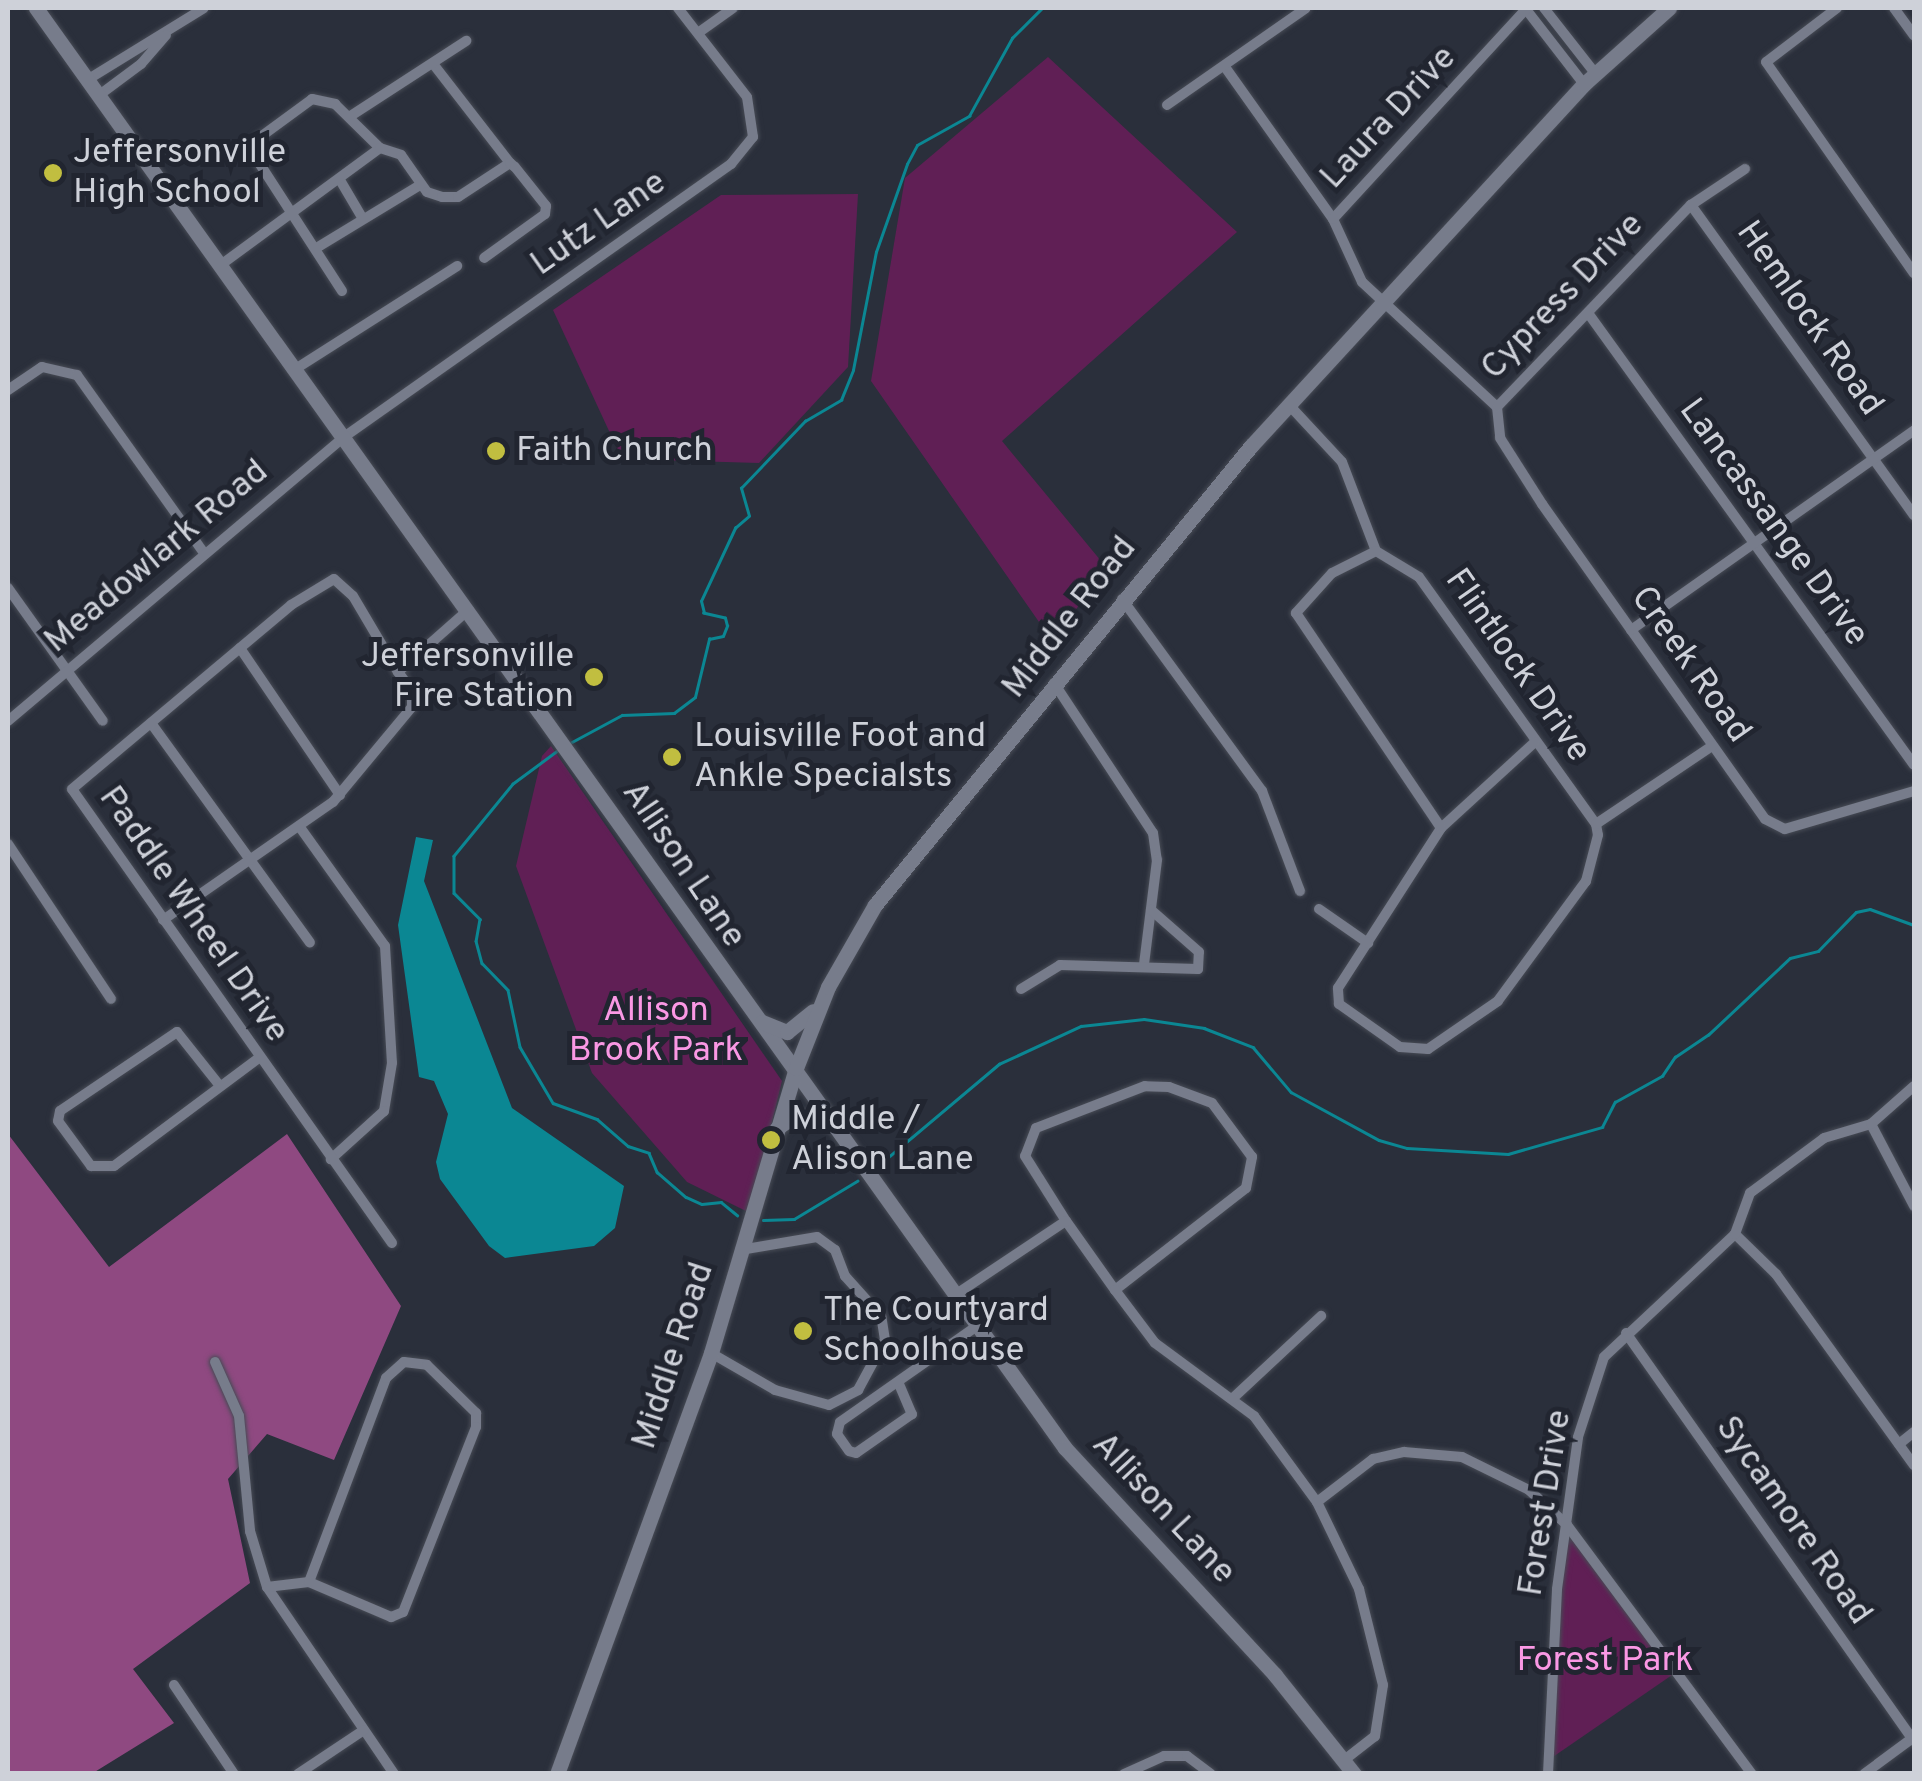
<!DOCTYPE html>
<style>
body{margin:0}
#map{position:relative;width:1922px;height:1781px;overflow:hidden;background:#2a2f3b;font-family:Overpass,sans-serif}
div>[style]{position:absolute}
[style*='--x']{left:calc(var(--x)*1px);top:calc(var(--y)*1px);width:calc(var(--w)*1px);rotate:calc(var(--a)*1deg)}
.green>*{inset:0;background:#601f55}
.forest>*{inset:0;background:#8f4981}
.water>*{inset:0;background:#0b8793}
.stream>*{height:2.5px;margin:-1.25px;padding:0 1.25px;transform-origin:1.25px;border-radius:1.25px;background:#0b8793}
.roads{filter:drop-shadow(0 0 2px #474b55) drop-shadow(0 0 2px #474b55)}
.street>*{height:10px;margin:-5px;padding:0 5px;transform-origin:5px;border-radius:5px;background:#777c8b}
.secondary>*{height:15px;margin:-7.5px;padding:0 7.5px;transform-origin:7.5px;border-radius:7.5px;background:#777c8b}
.dots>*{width:28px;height:28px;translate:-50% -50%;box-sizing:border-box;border:5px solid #212530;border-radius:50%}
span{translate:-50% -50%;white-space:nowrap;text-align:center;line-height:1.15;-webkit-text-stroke:10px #212530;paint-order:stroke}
.street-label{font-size:35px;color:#ced1d9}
.poi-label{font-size:35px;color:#ced1d9}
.left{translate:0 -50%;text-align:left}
.right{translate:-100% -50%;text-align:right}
.park-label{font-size:35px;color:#fa98e4}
.frame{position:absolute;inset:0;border:10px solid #ced1d9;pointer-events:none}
</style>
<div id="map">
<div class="green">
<i style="clip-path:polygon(1048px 57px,1237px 232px,1002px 441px,1106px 567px,1053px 642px,871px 381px,905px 178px)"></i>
<i style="clip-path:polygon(858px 194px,848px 367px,759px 463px,622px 459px,553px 310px,721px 195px)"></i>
<i style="clip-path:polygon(551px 746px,782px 1081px,750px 1213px,687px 1182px,592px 1073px,516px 866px,542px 756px)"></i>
<i style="clip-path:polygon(1567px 1525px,1675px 1673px,1547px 1761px)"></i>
</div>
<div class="forest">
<i style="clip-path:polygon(8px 1134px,109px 1267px,287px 1134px,401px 1306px,334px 1460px,267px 1434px,228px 1479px,250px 1583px,133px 1669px,174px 1723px,93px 1773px,8px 1773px)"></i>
</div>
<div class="water">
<i style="clip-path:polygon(416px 837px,433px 840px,424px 881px,512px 1108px,624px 1186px,615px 1228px,594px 1246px,505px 1258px,489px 1246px,440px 1179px,436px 1162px,448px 1114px,434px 1081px,419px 1077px,398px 925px)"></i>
</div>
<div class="stream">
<i style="--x:570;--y:743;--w:59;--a:-28.3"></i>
<i style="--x:622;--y:715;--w:52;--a:-2.2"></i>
<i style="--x:674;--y:713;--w:26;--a:-37"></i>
<i style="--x:695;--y:697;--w:60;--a:-76.4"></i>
<i style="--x:709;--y:639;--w:14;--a:-12"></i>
<i style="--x:723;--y:636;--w:11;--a:-68"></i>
<i style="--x:727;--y:626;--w:8;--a:-104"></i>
<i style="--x:725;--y:618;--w:22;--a:-167"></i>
<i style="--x:704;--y:613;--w:12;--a:-104"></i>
<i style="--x:701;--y:601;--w:81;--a:-65"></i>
<i style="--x:735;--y:528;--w:18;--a:-41"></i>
<i style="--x:749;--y:516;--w:29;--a:-106"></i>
<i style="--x:741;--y:488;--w:93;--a:-46.3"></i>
<i style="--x:805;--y:421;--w:42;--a:-30.3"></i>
<i style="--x:841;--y:400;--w:32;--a:-68"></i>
<i style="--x:853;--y:370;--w:120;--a:-79"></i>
<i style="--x:876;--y:252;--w:93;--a:-70.6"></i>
<i style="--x:907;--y:164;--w:21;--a:-62"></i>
<i style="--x:917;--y:145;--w:60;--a:-29.1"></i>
<i style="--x:969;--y:116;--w:89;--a:-61.1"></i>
<i style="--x:1012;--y:38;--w:42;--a:-45"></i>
<i style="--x:559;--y:750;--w:57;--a:143.5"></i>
<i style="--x:513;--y:784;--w:93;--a:129.3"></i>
<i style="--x:454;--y:856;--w:37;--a:90"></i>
<i style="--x:454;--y:893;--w:37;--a:45"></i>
<i style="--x:480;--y:919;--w:22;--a:100"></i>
<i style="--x:476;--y:941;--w:23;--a:75"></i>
<i style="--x:482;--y:963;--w:37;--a:46"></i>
<i style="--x:508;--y:990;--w:58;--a:78.1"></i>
<i style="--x:520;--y:1047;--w:65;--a:59.5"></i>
<i style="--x:553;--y:1103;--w:47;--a:20"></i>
<i style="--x:597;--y:1119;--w:41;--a:41.1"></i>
<i style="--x:628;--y:1146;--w:22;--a:18"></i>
<i style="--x:649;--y:1153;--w:21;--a:67"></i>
<i style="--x:657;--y:1172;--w:38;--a:41"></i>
<i style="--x:686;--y:1197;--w:17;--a:24"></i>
<i style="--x:702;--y:1204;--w:19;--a:-6"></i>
<i style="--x:721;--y:1202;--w:21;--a:39"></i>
<i style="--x:879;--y:1165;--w:157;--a:-40.1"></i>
<i style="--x:999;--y:1064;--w:90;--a:-24.9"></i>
<i style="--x:1081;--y:1026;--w:63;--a:-6.3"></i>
<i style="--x:1144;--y:1019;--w:61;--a:8.5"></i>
<i style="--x:1204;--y:1028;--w:53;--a:21.2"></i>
<i style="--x:1253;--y:1047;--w:59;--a:49.8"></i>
<i style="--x:1291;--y:1092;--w:100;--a:28.6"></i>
<i style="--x:1379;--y:1140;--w:29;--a:16"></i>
<i style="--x:1407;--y:1148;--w:101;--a:3.4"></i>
<i style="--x:1508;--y:1154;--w:98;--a:-16"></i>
<i style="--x:1602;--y:1127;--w:28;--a:-63"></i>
<i style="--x:1615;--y:1102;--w:54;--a:-29"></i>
<i style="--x:1662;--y:1076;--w:23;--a:-56"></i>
<i style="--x:1675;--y:1057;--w:40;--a:-34"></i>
<i style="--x:1708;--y:1035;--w:112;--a:-43.2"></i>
<i style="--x:1790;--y:958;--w:29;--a:-14"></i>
<i style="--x:1818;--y:951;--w:54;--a:-45.7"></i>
<i style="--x:1856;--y:912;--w:14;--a:-12"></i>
<i style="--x:1870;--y:909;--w:47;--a:20"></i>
<i style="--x:763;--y:1220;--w:31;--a:-2"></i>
<i style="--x:794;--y:1219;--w:74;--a:-31.1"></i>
</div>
<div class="roads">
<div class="street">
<i style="--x:1525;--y:8;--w:96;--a:52.2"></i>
<i style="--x:1544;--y:8;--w:83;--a:51.9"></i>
<i style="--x:1837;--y:8;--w:89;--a:142.7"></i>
<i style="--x:1766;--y:62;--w:258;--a:55"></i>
<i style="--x:1894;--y:8;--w:34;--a:54"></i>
<i style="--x:698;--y:33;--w:43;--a:-35.5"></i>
<i style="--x:434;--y:65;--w:124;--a:52.2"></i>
<i style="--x:1225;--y:67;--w:186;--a:54.6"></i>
<i style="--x:1333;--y:219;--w:69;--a:65.3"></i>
<i style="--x:1362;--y:282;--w:184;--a:42.8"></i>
<i style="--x:87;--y:80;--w:137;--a:-31.6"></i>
<i style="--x:98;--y:96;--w:54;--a:-36.7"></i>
<i style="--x:141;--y:64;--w:38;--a:-49"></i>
<i style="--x:1167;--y:105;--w:169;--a:-34.9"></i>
<i style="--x:349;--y:117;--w:140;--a:-33"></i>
<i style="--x:340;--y:180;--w:45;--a:59.5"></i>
<i style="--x:1691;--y:205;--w:382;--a:54.3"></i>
<i style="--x:1333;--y:219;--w:285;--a:-47.4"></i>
<i style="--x:318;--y:247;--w:119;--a:-31.3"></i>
<i style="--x:222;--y:264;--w:196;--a:-36.3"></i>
<i style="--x:342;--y:291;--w:162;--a:-122.9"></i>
<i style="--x:254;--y:155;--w:18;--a:-74"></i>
<i style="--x:259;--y:138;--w:66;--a:-36.3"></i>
<i style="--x:312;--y:99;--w:24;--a:12"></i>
<i style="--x:335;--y:104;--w:63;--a:44.4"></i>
<i style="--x:380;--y:148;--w:22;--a:18"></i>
<i style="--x:401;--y:155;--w:45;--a:54.9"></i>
<i style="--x:427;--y:192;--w:16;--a:18"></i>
<i style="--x:442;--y:197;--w:16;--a:0"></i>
<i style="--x:458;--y:197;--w:62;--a:-33.2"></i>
<i style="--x:510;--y:163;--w:6;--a:39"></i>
<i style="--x:515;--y:167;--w:50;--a:51.5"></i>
<i style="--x:546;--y:206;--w:8;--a:97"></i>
<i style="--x:545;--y:214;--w:75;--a:144.2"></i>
<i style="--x:1588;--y:313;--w:557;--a:54.2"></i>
<i style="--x:297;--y:368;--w:190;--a:-32.5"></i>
<i style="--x:8;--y:390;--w:41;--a:-34.1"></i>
<i style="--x:42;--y:367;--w:36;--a:13"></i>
<i style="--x:77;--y:375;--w:219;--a:54.5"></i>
<i style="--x:1290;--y:406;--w:76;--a:47.1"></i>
<i style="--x:1342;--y:462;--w:95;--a:69.1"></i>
<i style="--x:1376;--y:551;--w:50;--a:31.2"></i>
<i style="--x:1419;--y:577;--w:304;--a:54.4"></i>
<i style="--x:1596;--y:824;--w:11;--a:80"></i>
<i style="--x:1598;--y:835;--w:48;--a:104.6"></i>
<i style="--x:1586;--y:881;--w:149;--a:126.3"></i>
<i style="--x:1498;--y:1001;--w:85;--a:145.6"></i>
<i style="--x:1428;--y:1049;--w:28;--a:-176"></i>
<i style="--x:1400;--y:1047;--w:75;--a:-144.8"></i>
<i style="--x:1339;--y:1004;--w:16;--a:-94"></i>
<i style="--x:1338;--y:988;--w:190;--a:-57.2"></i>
<i style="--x:1441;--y:828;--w:127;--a:-42.5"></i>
<i style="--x:1497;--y:407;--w:31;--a:84"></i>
<i style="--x:1500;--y:438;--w:78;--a:57.5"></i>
<i style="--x:1542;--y:504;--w:386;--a:54.7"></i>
<i style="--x:1765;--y:819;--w:22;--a:27"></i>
<i style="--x:1785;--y:829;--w:134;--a:-16.4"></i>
<i style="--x:1497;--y:407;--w:280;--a:-46.2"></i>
<i style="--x:1691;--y:205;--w:65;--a:-33.7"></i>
<i style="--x:1376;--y:551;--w:49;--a:153.4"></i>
<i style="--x:1332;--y:573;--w:54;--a:132"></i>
<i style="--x:1296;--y:613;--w:259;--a:56"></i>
<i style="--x:8;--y:588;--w:163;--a:54.5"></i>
<i style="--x:1122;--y:599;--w:238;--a:53.9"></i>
<i style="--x:1262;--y:791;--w:107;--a:69.2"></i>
<i style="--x:1631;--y:630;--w:347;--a:-35.2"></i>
<i style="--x:240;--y:648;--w:178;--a:55.8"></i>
<i style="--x:1054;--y:683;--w:180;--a:56.6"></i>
<i style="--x:1153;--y:833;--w:27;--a:82"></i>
<i style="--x:1157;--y:860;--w:106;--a:97.1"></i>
<i style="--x:8;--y:721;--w:440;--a:-40.2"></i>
<i style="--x:344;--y:437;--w:474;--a:-35.2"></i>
<i style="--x:731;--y:164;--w:35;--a:-51"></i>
<i style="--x:753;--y:137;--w:40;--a:-98.5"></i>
<i style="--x:747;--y:97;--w:113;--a:-127.8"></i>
<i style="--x:151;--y:723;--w:271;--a:54.1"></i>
<i style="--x:1596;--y:824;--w:140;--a:-33.9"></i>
<i style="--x:299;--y:826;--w:148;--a:54.4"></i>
<i style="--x:385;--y:946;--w:117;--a:86.6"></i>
<i style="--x:392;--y:1063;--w:49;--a:99.5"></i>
<i style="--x:384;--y:1111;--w:72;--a:137.8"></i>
<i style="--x:8;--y:844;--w:186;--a:56.4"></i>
<i style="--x:1319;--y:909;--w:60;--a:34.8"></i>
<i style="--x:163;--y:920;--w:207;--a:-34.8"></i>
<i style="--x:333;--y:802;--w:124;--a:-50.3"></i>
<i style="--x:412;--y:707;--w:16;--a:-90"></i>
<i style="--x:412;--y:691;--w:24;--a:-126"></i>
<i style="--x:398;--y:672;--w:94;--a:-41.5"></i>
<i style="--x:1021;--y:989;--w:46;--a:-31.6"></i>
<i style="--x:1060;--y:965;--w:138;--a:1.7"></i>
<i style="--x:1198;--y:969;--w:17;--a:-87"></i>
<i style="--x:1199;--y:952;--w:64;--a:-138.8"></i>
<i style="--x:220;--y:1086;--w:69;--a:-128.5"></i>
<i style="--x:177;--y:1032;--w:141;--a:146"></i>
<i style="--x:60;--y:1111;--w:10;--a:101"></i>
<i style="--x:58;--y:1121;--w:56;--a:53.7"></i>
<i style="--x:91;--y:1166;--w:23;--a:0"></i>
<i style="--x:114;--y:1166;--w:181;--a:-36.7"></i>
<i style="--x:1871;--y:1124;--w:93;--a:62.3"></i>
<i style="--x:1735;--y:1234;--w:57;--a:44.3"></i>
<i style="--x:1776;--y:1274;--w:236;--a:54.2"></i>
<i style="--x:392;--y:1243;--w:555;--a:-125.18"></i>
<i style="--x:72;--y:789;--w:286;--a:-40"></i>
<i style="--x:291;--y:605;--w:50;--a:-31.2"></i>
<i style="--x:334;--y:579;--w:25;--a:42"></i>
<i style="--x:353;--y:596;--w:88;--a:59.4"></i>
<i style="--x:1115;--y:1290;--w:166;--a:-37.9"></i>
<i style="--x:1246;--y:1188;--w:32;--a:-79"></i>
<i style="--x:1252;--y:1157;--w:67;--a:-126.5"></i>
<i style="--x:1212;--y:1103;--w:46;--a:-159.6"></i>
<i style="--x:1169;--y:1087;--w:24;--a:-178"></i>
<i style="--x:1145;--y:1086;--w:117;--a:158.9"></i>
<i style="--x:1036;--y:1128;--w:30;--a:111"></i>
<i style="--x:1025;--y:1156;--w:77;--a:57.8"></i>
<i style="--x:1066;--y:1221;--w:85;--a:54.6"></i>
<i style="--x:1115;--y:1290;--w:66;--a:53"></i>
<i style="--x:1155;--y:1343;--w:123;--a:36.4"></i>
<i style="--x:1254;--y:1416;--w:107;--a:53.8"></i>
<i style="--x:1317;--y:1502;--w:97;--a:64.2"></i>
<i style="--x:1359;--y:1589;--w:99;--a:76"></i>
<i style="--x:1383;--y:1685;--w:52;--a:98.9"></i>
<i style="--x:1375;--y:1736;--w:39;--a:142"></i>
<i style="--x:955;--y:1295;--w:133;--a:-33.7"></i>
<i style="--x:1626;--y:1333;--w:499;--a:54.8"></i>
<i style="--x:711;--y:1353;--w:74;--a:30"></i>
<i style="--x:775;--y:1390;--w:56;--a:15.5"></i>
<i style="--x:829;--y:1405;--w:33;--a:-27"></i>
<i style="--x:858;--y:1390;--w:57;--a:-61.6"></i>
<i style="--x:885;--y:1340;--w:24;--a:-99"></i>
<i style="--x:881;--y:1316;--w:54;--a:-132"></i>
<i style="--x:845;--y:1276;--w:28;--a:-111"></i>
<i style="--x:835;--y:1250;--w:22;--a:-144"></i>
<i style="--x:817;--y:1237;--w:78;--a:170.4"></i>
<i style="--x:215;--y:1362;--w:59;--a:66"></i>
<i style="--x:239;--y:1416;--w:116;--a:84.5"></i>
<i style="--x:250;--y:1531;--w:59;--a:73.1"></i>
<i style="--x:267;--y:1587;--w:226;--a:55.8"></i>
<i style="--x:899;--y:1384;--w:33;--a:67"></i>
<i style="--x:912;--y:1414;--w:68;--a:145.1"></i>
<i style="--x:856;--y:1453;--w:7;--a:-164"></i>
<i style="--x:849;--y:1451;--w:21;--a:-125"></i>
<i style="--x:837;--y:1434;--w:12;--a:-76"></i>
<i style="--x:840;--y:1422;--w:167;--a:-35"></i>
<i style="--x:1232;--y:1399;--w:122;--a:-43"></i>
<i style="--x:1899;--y:1444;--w:19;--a:-39"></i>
<i style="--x:1317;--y:1502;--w:71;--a:-37.5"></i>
<i style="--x:1373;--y:1459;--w:32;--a:-13"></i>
<i style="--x:1404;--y:1452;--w:58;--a:4.9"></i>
<i style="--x:1462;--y:1457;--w:75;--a:26.2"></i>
<i style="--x:1529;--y:1490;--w:52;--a:42.6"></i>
<i style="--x:1567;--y:1525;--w:310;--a:53.4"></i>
<i style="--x:267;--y:1587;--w:42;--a:-6.8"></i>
<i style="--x:309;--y:1582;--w:218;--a:-69.3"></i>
<i style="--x:386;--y:1378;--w:24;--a:-42"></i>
<i style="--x:404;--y:1362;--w:23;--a:7"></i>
<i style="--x:427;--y:1365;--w:69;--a:44.4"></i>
<i style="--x:476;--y:1413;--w:14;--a:90"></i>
<i style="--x:476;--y:1427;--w:199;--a:111.5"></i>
<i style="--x:403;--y:1612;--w:13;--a:157"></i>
<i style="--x:391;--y:1617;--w:89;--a:-156.9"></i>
<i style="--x:174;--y:1685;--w:107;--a:56"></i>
<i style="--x:298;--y:1774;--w:79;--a:-33.7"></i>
<i style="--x:1124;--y:1774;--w:44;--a:-24.2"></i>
<i style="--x:1164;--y:1756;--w:23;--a:0"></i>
<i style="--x:1187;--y:1756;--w:30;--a:37"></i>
<i style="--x:1548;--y:1774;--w:185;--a:-87.2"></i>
<i style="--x:1557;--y:1589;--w:153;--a:-82.1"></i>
<i style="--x:1578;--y:1437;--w:84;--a:-72"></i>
<i style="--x:1604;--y:1357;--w:180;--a:-43.2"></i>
<i style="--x:1735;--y:1234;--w:44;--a:-69.9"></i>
<i style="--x:1750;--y:1193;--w:92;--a:-36.6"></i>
<i style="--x:1824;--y:1138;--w:49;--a:-16.6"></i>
<i style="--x:1871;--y:1124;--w:57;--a:-41.5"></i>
<i style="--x:1864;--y:1774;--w:62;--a:-36.5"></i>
</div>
<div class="secondary">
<i style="--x:36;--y:8;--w:1770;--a:54.45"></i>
<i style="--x:1065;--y:1448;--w:309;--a:47.2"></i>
<i style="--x:1275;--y:1675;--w:127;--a:51.4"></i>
<i style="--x:762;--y:1022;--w:27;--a:22"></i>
<i style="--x:787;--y:1032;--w:33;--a:-39"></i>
<i style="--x:777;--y:1128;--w:22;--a:-36"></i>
<i style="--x:795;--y:1115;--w:33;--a:14"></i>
<i style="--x:557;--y:1774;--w:448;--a:-69.9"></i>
<i style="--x:711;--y:1353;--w:297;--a:-73.4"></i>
<i style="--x:796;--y:1068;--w:87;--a:-68.4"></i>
<i style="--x:828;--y:987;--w:95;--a:-60.2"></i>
<i style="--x:875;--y:905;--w:593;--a:-50.68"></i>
<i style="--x:1251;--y:446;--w:492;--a:-47.4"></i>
<i style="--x:1584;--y:84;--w:114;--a:-41.8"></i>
</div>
</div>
<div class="dots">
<i style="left:53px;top:173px;background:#c1be40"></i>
<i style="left:496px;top:451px;background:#c1be40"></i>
<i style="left:594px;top:677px;background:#c1be40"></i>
<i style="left:672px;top:757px;background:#c1be40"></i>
<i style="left:771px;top:1140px;background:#c1be40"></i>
<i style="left:803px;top:1331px;background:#c1be40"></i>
</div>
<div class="street-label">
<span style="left:1389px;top:118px;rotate:-47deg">Laura Drive</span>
<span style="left:599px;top:224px;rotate:-35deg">Lutz Lane</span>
<span style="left:1563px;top:297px;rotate:-46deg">Cypress Drive</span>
<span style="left:1809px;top:319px;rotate:55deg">Hemlock Road</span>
<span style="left:1773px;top:523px;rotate:54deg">Lancassange Drive</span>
<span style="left:157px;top:557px;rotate:-40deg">Meadowlark Road</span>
<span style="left:1070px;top:618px;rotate:-52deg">Middle Road</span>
<span style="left:1690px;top:665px;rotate:55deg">Creek Road</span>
<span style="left:1517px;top:666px;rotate:55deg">Flintlock Drive</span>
<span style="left:683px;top:865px;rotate:56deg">Allison Lane</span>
<span style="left:193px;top:915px;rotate:55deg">Paddle Wheel Drive</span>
<span style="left:674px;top:1356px;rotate:-72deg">Middle Road</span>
<span style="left:1546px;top:1503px;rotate:-81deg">Forest Drive</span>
<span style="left:1163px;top:1509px;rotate:47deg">Allison Lane</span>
<span style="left:1793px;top:1521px;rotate:55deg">Sycamore Road</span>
</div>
<div class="poi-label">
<span class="left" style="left:73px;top:173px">Jeffersonville<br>High School</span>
<span class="left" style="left:516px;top:451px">Faith Church</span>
<span class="right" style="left:574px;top:677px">Jeffersonville<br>Fire Station</span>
<span class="left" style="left:694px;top:757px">Louisville Foot and<br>Ankle Specialsts</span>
<span class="left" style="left:791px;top:1140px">Middle /<br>Alison Lane</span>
<span class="left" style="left:823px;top:1331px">The Courtyard<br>Schoolhouse</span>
</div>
<div class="park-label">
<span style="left:656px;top:1031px">Allison<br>Brook Park</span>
<span style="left:1605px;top:1661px">Forest Park</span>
</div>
<div class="frame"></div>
</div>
